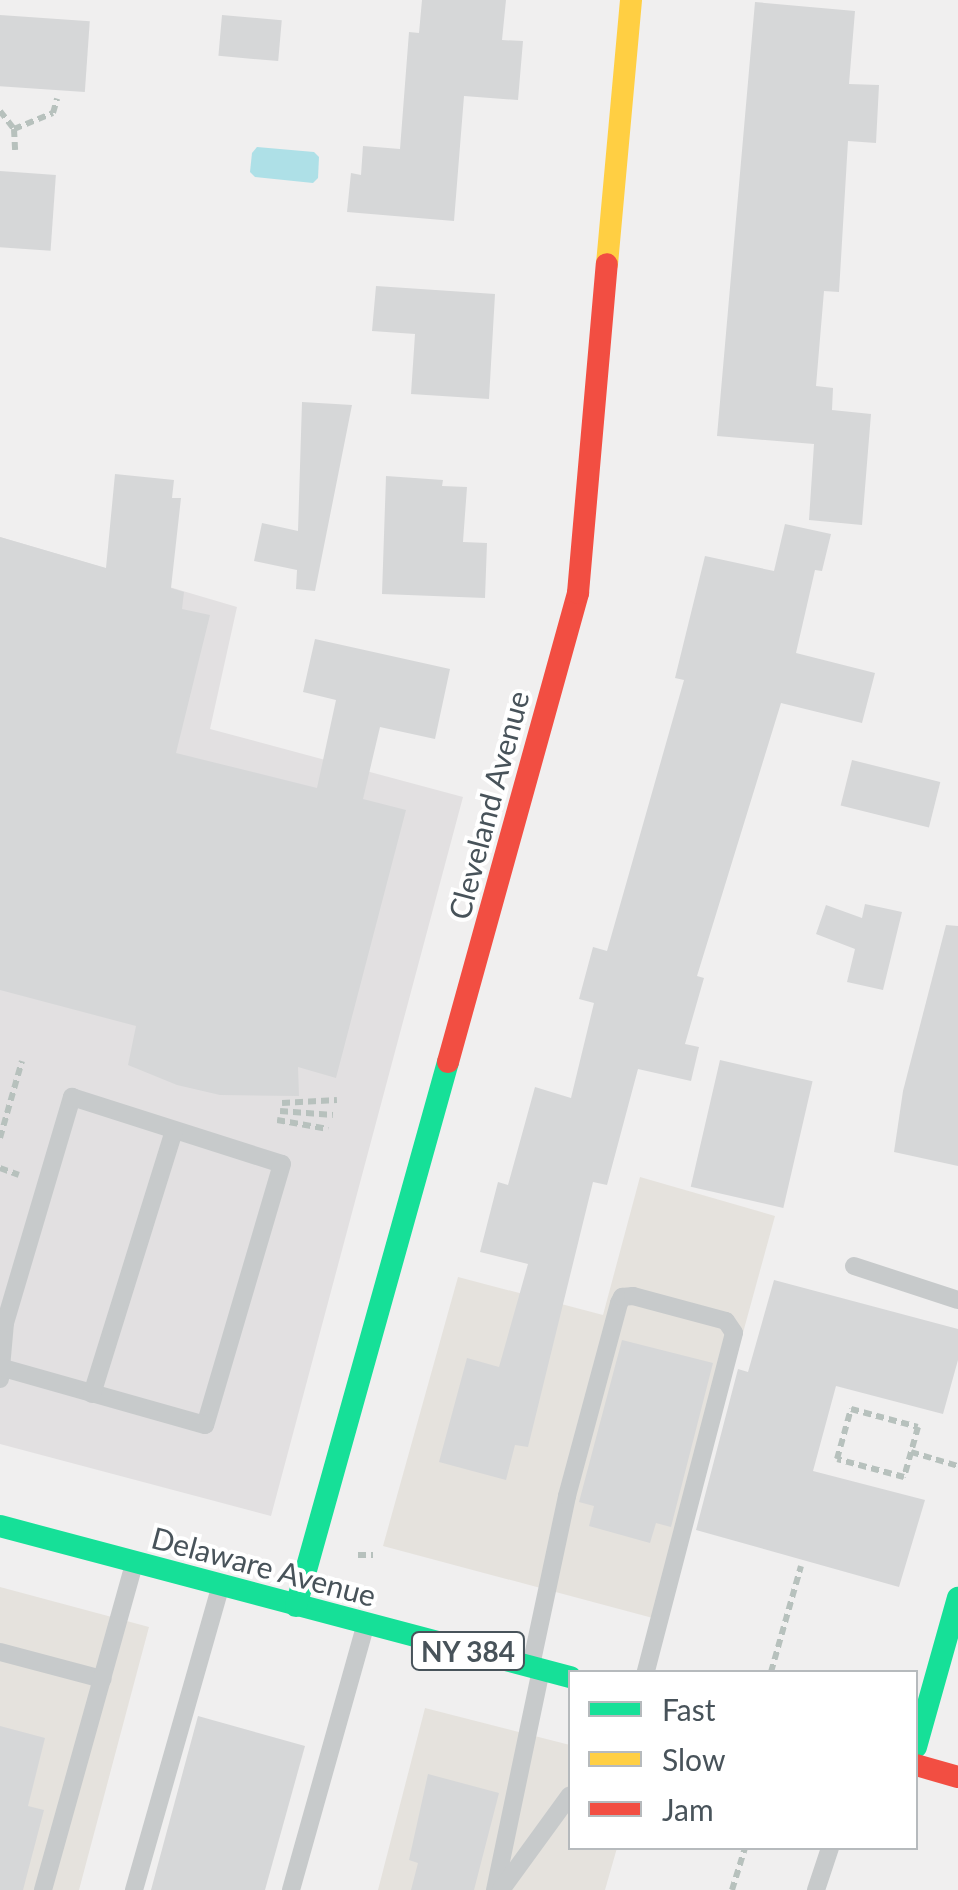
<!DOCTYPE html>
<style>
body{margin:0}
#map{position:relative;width:958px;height:1890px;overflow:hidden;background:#f0efef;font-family:Lato,sans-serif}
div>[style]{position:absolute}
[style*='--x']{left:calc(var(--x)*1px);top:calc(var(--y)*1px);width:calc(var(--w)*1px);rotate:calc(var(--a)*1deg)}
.commercial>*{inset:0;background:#e5e2dd}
.education>*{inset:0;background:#e2e0e1}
.water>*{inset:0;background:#aee0e7}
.building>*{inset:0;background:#d6d7d8;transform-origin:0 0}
.path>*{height:6px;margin-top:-3px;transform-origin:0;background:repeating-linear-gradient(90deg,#b7c1bd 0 8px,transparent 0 13px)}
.lane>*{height:18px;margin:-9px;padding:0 9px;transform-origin:9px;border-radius:9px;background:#c7cacb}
.fast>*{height:22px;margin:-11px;padding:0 11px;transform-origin:11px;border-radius:11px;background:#16e098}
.slow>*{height:22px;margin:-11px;padding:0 11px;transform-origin:11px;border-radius:11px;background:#ffcf43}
.jam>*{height:22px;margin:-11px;padding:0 11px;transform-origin:11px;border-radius:11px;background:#f24e42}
span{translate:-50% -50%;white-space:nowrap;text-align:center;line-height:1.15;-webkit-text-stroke:8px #fff;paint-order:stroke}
.shield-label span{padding:2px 8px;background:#fff;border:2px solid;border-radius:8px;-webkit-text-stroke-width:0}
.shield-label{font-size:28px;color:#48535a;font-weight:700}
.street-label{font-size:30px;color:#48535a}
.legend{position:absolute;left:568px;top:1670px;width:350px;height:180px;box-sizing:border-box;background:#fff;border:2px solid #b6babd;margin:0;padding:12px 18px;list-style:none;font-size:30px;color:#48535a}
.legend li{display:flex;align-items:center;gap:20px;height:50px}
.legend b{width:50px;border:2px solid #b6babd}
</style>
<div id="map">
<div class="commercial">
<i style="clip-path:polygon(640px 1177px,775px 1216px,664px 1621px,383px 1546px,458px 1277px,603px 1315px)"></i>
<i style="clip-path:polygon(0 1587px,149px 1627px,79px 1890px,0 1890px)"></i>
<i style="clip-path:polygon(425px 1708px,570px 1745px,570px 1848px,617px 1848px,605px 1890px,378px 1890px)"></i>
</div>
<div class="education">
<i style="clip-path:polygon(0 537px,237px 607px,210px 729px,463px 797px,271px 1516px,0 1444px)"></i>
</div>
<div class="water">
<i style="clip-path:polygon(257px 147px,314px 152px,319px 157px,318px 178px,313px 183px,255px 177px,250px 172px,252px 153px)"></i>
</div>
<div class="building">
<i style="clip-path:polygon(422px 0,506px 0,502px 40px,523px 41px,518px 100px,464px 96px,454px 221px,347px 212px,351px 173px,361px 175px,363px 146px,400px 149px,409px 32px,419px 33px)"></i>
<i style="clip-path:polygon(755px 2px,855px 11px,849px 84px,879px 85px,876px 143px,848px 141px,839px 292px,824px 291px,816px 386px,833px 388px,832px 410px,871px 414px,862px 525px,809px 520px,814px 444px,717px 436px)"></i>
<i style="left:0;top:15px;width:90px;height:71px;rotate:4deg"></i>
<i style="left:222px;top:15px;width:60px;height:41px;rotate:5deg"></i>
<i style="left:0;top:171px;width:56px;height:76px;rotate:4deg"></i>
<i style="clip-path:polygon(376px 286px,495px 294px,489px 399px,411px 394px,415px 334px,372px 331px)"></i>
<i style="clip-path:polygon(302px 402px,352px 405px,315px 591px,296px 589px,297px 570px,254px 561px,262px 523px,298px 531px)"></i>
<i style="clip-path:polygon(115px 474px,174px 480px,172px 498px,181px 498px,171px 588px,184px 592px,182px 609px,210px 615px,176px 753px,317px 788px,336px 700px,303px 692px,315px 639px,450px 669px,435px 739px,380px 727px,363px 799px,406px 810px,336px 1078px,298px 1067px,299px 1096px,220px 1095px,177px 1085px,128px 1065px,136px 1026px,0 990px,0 537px,106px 568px)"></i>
<i style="clip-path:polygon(386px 476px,443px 480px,442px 486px,467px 487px,463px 542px,487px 543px,485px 598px,382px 594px)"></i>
<i style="clip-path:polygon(785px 524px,831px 534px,822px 571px,815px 570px,796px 653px,875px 673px,862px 723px,781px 703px,697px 976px,704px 978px,685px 1044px,699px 1047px,691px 1081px,638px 1069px,607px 1185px,593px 1182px,528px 1447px,515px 1445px,506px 1480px,439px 1462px,467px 1358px,499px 1367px,528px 1264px,480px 1252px,498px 1182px,508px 1185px,535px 1087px,571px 1098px,594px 1003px,579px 999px,593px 947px,607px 951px,684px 680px,675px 678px,705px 556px,774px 571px)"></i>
<i style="left:852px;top:760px;width:91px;height:47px;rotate:14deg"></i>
<i style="clip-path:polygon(865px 904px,902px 912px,883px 990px,847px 982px,855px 949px,816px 934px,826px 905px,862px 918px)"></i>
<i style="clip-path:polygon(946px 925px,958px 926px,958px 1166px,894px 1152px,903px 1091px)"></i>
<i style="left:720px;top:1060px;width:95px;height:130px;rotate:13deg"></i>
<i style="clip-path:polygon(774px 1280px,958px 1329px,958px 1360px,943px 1414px,836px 1386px,813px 1471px,925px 1500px,899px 1587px,696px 1530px,738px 1369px,748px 1372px)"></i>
<i style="clip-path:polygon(622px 1340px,713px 1363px,671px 1527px,656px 1523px,650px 1543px,589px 1526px,594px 1506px,579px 1502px)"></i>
<i style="clip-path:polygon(198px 1716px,305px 1746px,265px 1890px,151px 1890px)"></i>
<i style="clip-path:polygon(0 1726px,45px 1738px,28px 1806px,44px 1810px,23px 1890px,0 1890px)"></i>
<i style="clip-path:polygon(428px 1774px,499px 1793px,474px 1890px,411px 1890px,418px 1863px,409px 1860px)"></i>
</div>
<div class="path">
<i style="--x:0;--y:111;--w:23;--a:52"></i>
<i style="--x:14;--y:129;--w:21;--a:87"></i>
<i style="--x:14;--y:129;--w:42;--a:-22.3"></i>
<i style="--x:53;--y:113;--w:15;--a:-74"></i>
<i style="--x:282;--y:1103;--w:55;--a:-3.1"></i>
<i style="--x:280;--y:1111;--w:53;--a:4.3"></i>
<i style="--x:277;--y:1120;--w:52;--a:10"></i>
<i style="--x:0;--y:1138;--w:80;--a:-74.1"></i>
<i style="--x:0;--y:1168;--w:20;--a:20"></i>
<i style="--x:851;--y:1409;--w:69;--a:15"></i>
<i style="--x:918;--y:1427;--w:52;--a:105.6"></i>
<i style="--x:904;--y:1477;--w:69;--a:-165"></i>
<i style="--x:837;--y:1459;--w:52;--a:-74.4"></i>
<i style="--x:911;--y:1452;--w:49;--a:16.6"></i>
<i style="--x:358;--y:1555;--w:15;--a:0"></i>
<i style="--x:771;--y:1672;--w:110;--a:-74.2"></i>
<i style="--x:732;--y:1890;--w:44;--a:-72.8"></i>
</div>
<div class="lane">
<i style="--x:854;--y:1266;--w:109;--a:18.1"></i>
<i style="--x:0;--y:1379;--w:56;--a:-84.9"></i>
<i style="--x:5;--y:1323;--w:236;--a:-73.5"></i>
<i style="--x:72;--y:1097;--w:220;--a:17.7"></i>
<i style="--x:282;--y:1164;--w:272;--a:106.4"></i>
<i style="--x:205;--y:1425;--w:210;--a:-164.2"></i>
<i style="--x:92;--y:1394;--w:276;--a:-72.7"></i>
<i style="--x:0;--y:1652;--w:106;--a:14.8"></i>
<i style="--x:532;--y:1661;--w:169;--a:-78"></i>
<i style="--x:567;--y:1496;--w:200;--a:-74.9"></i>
<i style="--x:619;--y:1303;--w:7;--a:-63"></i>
<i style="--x:622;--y:1297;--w:11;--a:-5"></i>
<i style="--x:633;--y:1296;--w:96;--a:15"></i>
<i style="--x:726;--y:1321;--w:14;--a:56"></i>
<i style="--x:734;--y:1333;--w:350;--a:104.6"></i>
<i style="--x:43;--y:1890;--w:335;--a:-74.4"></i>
<i style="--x:134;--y:1890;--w:311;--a:-74.1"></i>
<i style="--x:291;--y:1890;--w:269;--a:-74.3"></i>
<i style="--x:495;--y:1890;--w:221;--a:-78.2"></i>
<i style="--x:501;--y:1890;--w:117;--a:-54"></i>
<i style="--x:816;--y:1890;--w:44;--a:-71.6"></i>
</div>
<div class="fast">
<i style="--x:0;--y:1526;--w:590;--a:14.84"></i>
<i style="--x:296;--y:1606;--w:565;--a:-74.39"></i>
<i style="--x:916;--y:1747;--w:155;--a:-74.3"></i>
</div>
<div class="slow">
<i style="--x:607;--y:264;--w:265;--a:-84.8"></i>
</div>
<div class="jam">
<i style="--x:448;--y:1062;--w:487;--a:-74.5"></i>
<i style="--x:578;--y:593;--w:330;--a:-85"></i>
<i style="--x:916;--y:1765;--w:44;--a:15.9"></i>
</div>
<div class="shield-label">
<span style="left:468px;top:1651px">NY 384</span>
</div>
<div class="street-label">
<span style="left:488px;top:805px;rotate:-75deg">Cleveland Avenue</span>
<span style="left:264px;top:1566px;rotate:15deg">Delaware Avenue</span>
</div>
<ul class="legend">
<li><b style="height:12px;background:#16e098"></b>Fast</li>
<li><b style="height:12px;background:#ffcf43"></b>Slow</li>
<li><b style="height:12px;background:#f24e42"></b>Jam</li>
</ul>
</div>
